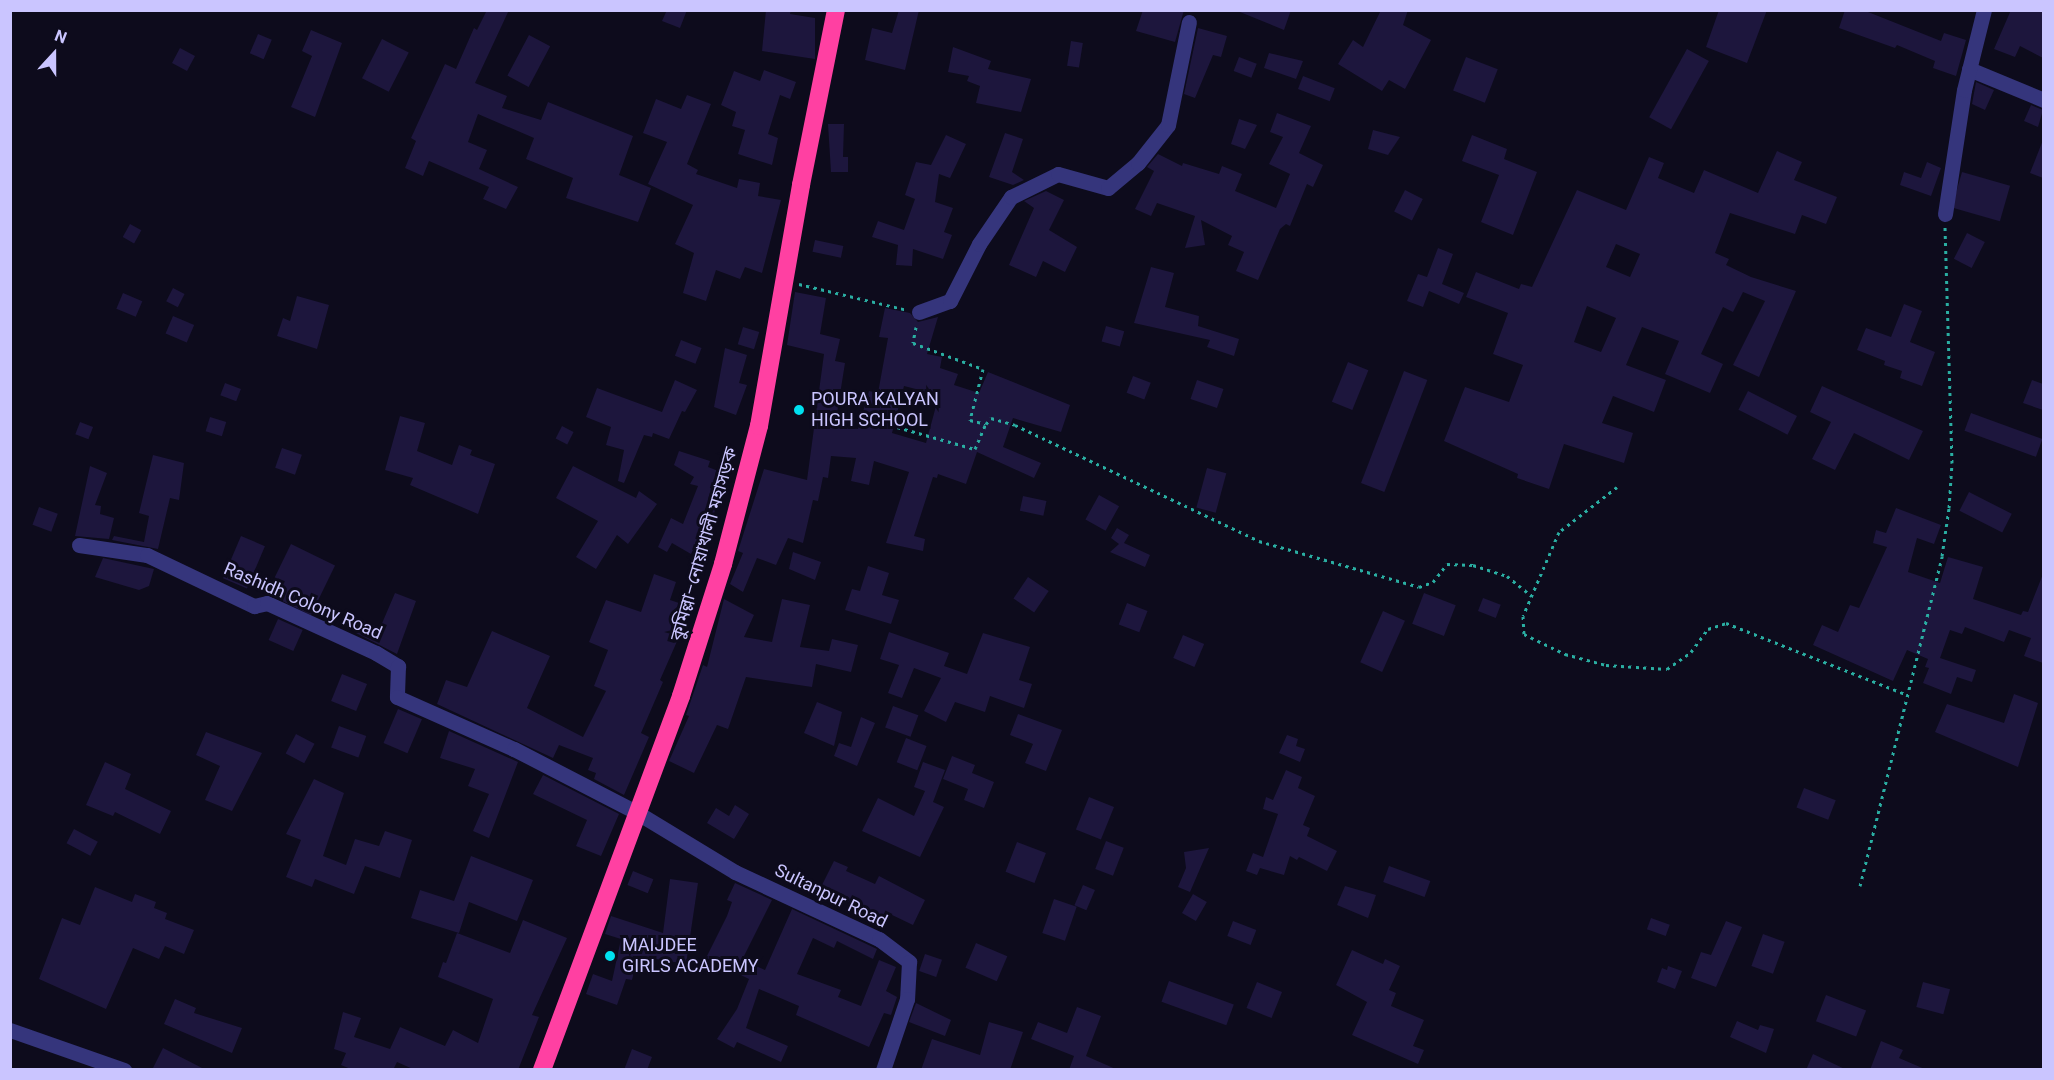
<!DOCTYPE html>
<meta charset="utf-8">
<style>
body{margin:0}
#map{position:relative;width:2054px;height:1080px;overflow:hidden;background:#0d0b1c;font-family:Roboto,"Noto Sans Bengali",sans-serif}
div>[style]{position:absolute}
[style*='--x']{left:calc(var(--x)*1px);top:calc(var(--y)*1px);width:calc(var(--w)*1px);rotate:calc(var(--a)*1deg)}
.building>*{inset:0;background:#1d163d;transform-origin:0 0}
.path>*{height:3px;margin-top:-1.5px;transform-origin:0;background:repeating-linear-gradient(90deg,#2aaea2 0 3px,transparent 0 7.5px)}
.street>*{height:15px;margin:-7.5px;padding:0 7.5px;transform-origin:7.5px;border-radius:7.5px;background:#35357c}
.highway>*{height:18px;margin:-9px;padding:0 9px;transform-origin:9px;border-radius:9px;background:#ff40a2}
.dots>*{width:16px;height:16px;translate:-50% -50%;box-sizing:border-box;border:3px solid #0d0b1c;border-radius:50%}
span{translate:-50% -50%;white-space:nowrap;text-align:center;line-height:1.15;-webkit-text-stroke:6px #0d0b1c;paint-order:stroke}
.poi-label{font-size:18px;color:#cac5ff}
.left{translate:0 -50%;text-align:left}
.street-label{font-size:18px;color:#cac5ff}
.frame{position:absolute;inset:0;border:12px solid #cac5ff;pointer-events:none}
.north{position:absolute;left:24px;top:24px;width:60px;height:60px;-webkit-text-stroke:4px #0d0b1c;paint-order:stroke;rotate:21deg;font-size:16px;font-weight:700;line-height:24px;text-align:center;color:#cac5ff}
.north::after{content:'';display:block;margin:auto;width:21px;height:27px;background:#cac5ff;clip-path:polygon(50% 0,100% 100%,50% 72%,0 100%)}
</style>
<div id="map">
<div class="building">
<i style="clip-path:polygon(487px 10px,509px 10px,475px 83px,507px 96px,502px 108px,541px 120px,548px 102px,633px 136px,619px 175px,651px 188px,638px 222px,566px 198px,573px 178px,526px 159px,534px 138px,478px 114px,468px 142px,487px 150px,479px 169px,518px 187px,506px 209px,483px 199px,489px 187px,429px 161px,423px 176px,405px 168px,416px 141px,411px 138px,445px 64px,456px 69px,474px 28px,477px 30px)"></i>
<i style="clip-path:polygon(667px 10px,687px 10px,680px 28px,662px 21px)"></i>
<i style="clip-path:polygon(766px 10px,791px 10px,790px 14px,815px 18px,815px 59px,762px 51px)"></i>
<i style="clip-path:polygon(899px 10px,919px 10px,905px 70px,865px 60px,872px 28px,892px 33px)"></i>
<i style="clip-path:polygon(1143px 10px,1184px 10px,1175px 42px,1136px 31px)"></i>
<i style="clip-path:polygon(1235px 10px,1291px 10px,1284px 30px)"></i>
<i style="clip-path:polygon(1381px 10px,1408px 10px,1403px 25px,1431px 40px,1405px 89px,1389px 80px,1382px 91px,1338px 64px,1353px 40px,1363px 47px)"></i>
<i style="clip-path:polygon(1719px 10px,1767px 10px,1747px 63px,1706px 47px)"></i>
<i style="clip-path:polygon(1845px 10px,1863px 10px,1941px 41px,1944px 33px,1966px 40px,1956px 76px,1933px 68px,1935px 61px,1897px 45px,1895px 48px,1839px 28px)"></i>
<i style="clip-path:polygon(2011px 10px,2043px 10px,2043px 58px,2020px 46px,2015px 57px,1994px 49px)"></i>
<i style="clip-path:polygon(1198px 28px,1227px 36px,1221px 57px,1213px 55px,1195px 98px,1184px 94px)"></i>
<i style="clip-path:polygon(311px 30px,342px 43px,315px 117px,291px 107px,312px 56px,302px 51px)"></i>
<i style="left:258px;top:34px;width:15px;height:21px;rotate:23deg"></i>
<i style="left:529px;top:35px;width:24px;height:46px;rotate:28deg"></i>
<i style="left:382px;top:39px;width:30px;height:44px;rotate:27deg"></i>
<i style="left:1071px;top:41px;width:12px;height:25px;rotate:9deg"></i>
<i style="clip-path:polygon(953px 47px,991px 61px,988px 69px,1031px 79px,1021px 112px,976px 103px,980px 86px,967px 81px,969px 76px,948px 72px)"></i>
<i style="left:180px;top:48px;width:17px;height:17px;rotate:28deg"></i>
<i style="left:1687px;top:49px;width:25px;height:78px;rotate:29deg"></i>
<i style="clip-path:polygon(1269px 53px,1303px 61px,1296px 79px,1264px 68px)"></i>
<i style="left:1239px;top:57px;width:19px;height:15px;rotate:21deg"></i>
<i style="left:1466px;top:57px;width:34px;height:36px;rotate:21deg"></i>
<i style="clip-path:polygon(764px 70px,796px 82px,790px 99px,780px 95px,768px 134px,778px 138px,772px 165px,738px 154px,745px 130px,732px 126px,736px 112px,721px 105px,734px 71px,760px 81px)"></i>
<i style="left:1303px;top:76px;width:34px;height:14px;rotate:21deg"></i>
<i style="clip-path:polygon(1976px 82px,1994px 90px,1985px 110px,1972px 104px)"></i>
<i style="clip-path:polygon(687px 95px,711px 104px,687px 164px,698px 170px,696px 174px,737px 188px,739px 179px,760px 183px,758px 196px,781px 200px,762px 273px,745px 267px,740px 279px,716px 270px,706px 301px,683px 293px,694px 253px,675px 244px,693px 205px,648px 184px,667px 142px,643px 133px,656px 99px,681px 109px)"></i>
<i style="clip-path:polygon(2031px 105px,2043px 110px,2038px 127px,2024px 121px)"></i>
<i style="clip-path:polygon(1277px 113px,1311px 126px,1299px 153px,1323px 165px,1313px 187px,1307px 184px,1290px 226px,1286px 224px,1280px 229px,1258px 280px,1236px 271px,1244px 252px,1228px 245px,1232px 236px,1201px 220px,1205px 245px,1185px 248px,1195px 216px,1157px 203px,1151px 216px,1135px 209px,1154px 171px,1147px 167px,1158px 154px,1182px 166px,1183px 163px,1219px 174px,1222px 166px,1242px 174px,1235px 191px,1276px 208px,1290px 174px,1269px 164px,1283px 137px,1270px 132px)"></i>
<i style="clip-path:polygon(1239px 119px,1257px 125px,1245px 149px,1231px 144px)"></i>
<i style="clip-path:polygon(828px 124px,844px 124px,843px 157px,848px 157px,848px 172px,831px 172px)"></i>
<i style="clip-path:polygon(1373px 130px,1400px 137px,1388px 155px,1368px 149px)"></i>
<i style="clip-path:polygon(1005px 133px,1023px 139px,1012px 172px,1024px 180px,1013px 185px,989px 177px)"></i>
<i style="clip-path:polygon(946px 135px,966px 144px,950px 178px,939px 174px,935px 202px,953px 208px,944px 232px,952px 235px,943px 259px,913px 249px,912px 266px,896px 265px,898px 245px,872px 237px,878px 221px,904px 230px,915px 199px,905px 195px,916px 162px,931px 165px)"></i>
<i style="clip-path:polygon(1472px 135px,1507px 149px,1504px 159px,1537px 172px,1513px 235px,1481px 222px,1499px 175px,1462px 161px)"></i>
<i style="clip-path:polygon(2043px 140px,2043px 178px,2030px 173px)"></i>
<i style="clip-path:polygon(evenodd,1777px 151px,1802px 162px,1794px 180px,1837px 197px,1826px 224px,1802px 215px,1795px 234px,1730px 213px,1715px 253px,1729px 259px,1726px 265px,1751px 277px,1796px 291px,1759px 377px,1733px 365px,1765px 301px,1743px 292px,1733px 312px,1723px 307px,1701px 354px,1723px 364px,1710px 393px,1665px 374px,1679px 341px,1642px 327px,1626px 365px,1666px 380px,1654px 412px,1613px 396px,1602px 423px,1633px 433px,1624px 463px,1564px 444px,1549px 489px,1517px 478px,1518px 474px,1444px 441px,1465px 387px,1509px 402px,1523px 365px,1493px 354px,1508px 313px,1466px 297px,1476px 272px,1519px 289px,1521px 284px,1532px 287px,1577px 190px,1626px 210px,1649px 157px,1664px 163px,1658px 178px,1694px 193px,1704px 170px,1758px 193px,1777px 151px,1616px 244px,1640px 254px,1630px 277px,1606px 267px,1616px 244px,1777px 151px,1587px 306px,1616px 318px,1601px 352px,1574px 342px,1587px 306px)"></i>
<i style="clip-path:polygon(1927px 162px,1941px 168px,1931px 196px,1900px 185px,1904px 172px,1921px 178px)"></i>
<i style="left:1962px;top:172px;width:50px;height:37px;rotate:16deg"></i>
<i style="left:1405px;top:190px;width:20px;height:24px;rotate:27deg"></i>
<i style="clip-path:polygon(1046px 191px,1064px 200px,1049px 230px,1077px 247px,1065px 272px,1043px 261px,1036px 277px,1009px 265px,1034px 208px,1024px 201px)"></i>
<i style="left:130px;top:224px;width:13px;height:15px;rotate:29deg"></i>
<i style="left:1967px;top:233px;width:20px;height:29px;rotate:27deg"></i>
<i style="left:815px;top:240px;width:29px;height:12px;rotate:12deg"></i>
<i style="clip-path:polygon(1438px 248px,1453px 254px,1442px 284px,1464px 293px,1459px 304px,1429px 291px,1423px 307px,1407px 301px,1418px 274px,1427px 277px)"></i>
<i style="clip-path:polygon(1151px 267px,1174px 273px,1165px 307px,1199px 316px,1198px 326px,1239px 339px,1234px 356px,1207px 347px,1210px 340px,1134px 323px)"></i>
<i style="left:173px;top:288px;width:13px;height:15px;rotate:27deg"></i>
<i style="clip-path:polygon(evenodd,795px 292px,826px 298px,820px 334px,840px 339px,835px 361px,845px 363px,835px 426px,858px 429px,869px 391px,878px 393px,888px 338px,879px 337px,885px 308px,910px 313px,918px 322px,938px 317px,927px 354px,942px 357px,940px 368px,958px 374px,954px 385px,979px 393px,988px 372px,1070px 405px,1061px 432px,1013px 418px,1003px 447px,1041px 463px,1034px 478px,977px 452px,966px 484px,938px 474px,937px 478px,933px 477px,914px 536px,925px 539px,923px 551px,886px 543px,909px 472px,874px 461px,869px 485px,851px 481px,856px 458px,831px 456px,828px 478px,823px 477px,818px 501px,813px 500px,803px 543px,788px 538px,776px 565px,757px 558px,743px 592px,730px 584px,743px 553px,738px 551px,764px 469px,807px 480px,824px 354px,787px 345px,795px 292px,904px 386px,939px 395px,926px 443px,892px 433px,904px 386px)"></i>
<i style="left:123px;top:293px;width:21px;height:17px;rotate:23deg"></i>
<i style="clip-path:polygon(297px 296px,329px 305px,317px 349px,277px 336px,283px 318px,290px 321px)"></i>
<i style="clip-path:polygon(1904px 304px,1922px 311px,1910px 342px,1935px 352px,1922px 386px,1900px 378px,1902px 371px,1884px 365px,1885px 361px,1857px 350px,1866px 328px,1891px 337px)"></i>
<i style="left:173px;top:316px;width:23px;height:19px;rotate:23deg"></i>
<i style="left:1106px;top:326px;width:19px;height:16px;rotate:16deg"></i>
<i style="left:743px;top:327px;width:17px;height:18px;rotate:17deg"></i>
<i style="left:681px;top:340px;width:22px;height:17px;rotate:21deg"></i>
<i style="clip-path:polygon(725px 348px,747px 355px,739px 383px,747px 385px,736px 415px,714px 407px)"></i>
<i style="left:1348px;top:362px;width:22px;height:43px;rotate:22deg"></i>
<i style="left:1404px;top:371px;width:25px;height:120px;rotate:21deg"></i>
<i style="left:1133px;top:376px;width:19px;height:18px;rotate:21deg"></i>
<i style="clip-path:polygon(675px 380px,697px 390px,685px 412px,682px 411px,669px 439px,653px 433px,652px 437px,644px 435px,624px 483px,618px 481px,624px 450px,606px 445px,611px 427px,586px 417px,597px 388px,662px 412px)"></i>
<i style="left:1197px;top:380px;width:28px;height:20px;rotate:19deg"></i>
<i style="clip-path:polygon(2032px 380px,2043px 384px,2043px 410px,2023px 403px)"></i>
<i style="left:225px;top:383px;width:17px;height:13px;rotate:21deg"></i>
<i style="clip-path:polygon(1822px 386px,1923px 431px,1909px 460px,1854px 433px,1835px 470px,1812px 459px,1831px 422px,1810px 412px)"></i>
<i style="left:1748px;top:391px;width:55px;height:21px;rotate:27deg"></i>
<i style="left:1971px;top:413px;width:76px;height:19px;rotate:20deg"></i>
<i style="clip-path:polygon(400px 416px,425px 423px,417px 451px,452px 465px,459px 445px,472px 450px,470px 455px,495px 464px,478px 514px,410px 485px,413px 478px,385px 470px)"></i>
<i style="left:210px;top:417px;width:17px;height:15px;rotate:17deg"></i>
<i style="left:80px;top:422px;width:14px;height:13px;rotate:21deg"></i>
<i style="left:562px;top:426px;width:13px;height:14px;rotate:27deg"></i>
<i style="left:282px;top:448px;width:21px;height:21px;rotate:19deg"></i>
<i style="clip-path:polygon(679px 451px,710px 461px,708px 467px,726px 474px,710px 527px,706px 525px,691px 554px,672px 543px,667px 552px,658px 547px,671px 518px,683px 524px,698px 486px,690px 484px,694px 477px,674px 465px)"></i>
<i style="clip-path:polygon(153px 455px,184px 463px,179px 500px,170px 498px,158px 549px,112px 540px,114px 536px,144px 542px,149px 516px,139px 513px)"></i>
<i style="clip-path:polygon(90px 466px,107px 473px,95px 505px,101px 506px,100px 514px,114px 518px,109px 539px,75px 536px)"></i>
<i style="clip-path:polygon(573px 466px,636px 498px,639px 491px,657px 504px,628px 544px,617px 535px,596px 569px,576px 557px,598px 521px,556px 498px)"></i>
<i style="left:1207px;top:468px;width:20px;height:41px;rotate:15deg"></i>
<i style="left:1969px;top:492px;width:48px;height:21px;rotate:27deg"></i>
<i style="left:1099px;top:495px;width:23px;height:28px;rotate:29deg"></i>
<i style="left:1023px;top:496px;width:24px;height:15px;rotate:12deg"></i>
<i style="left:39px;top:507px;width:20px;height:19px;rotate:20deg"></i>
<i style="clip-path:polygon(1896px 508px,1941px 525px,1934px 544px,1917px 538px,1908px 572px,1940px 583px,1948px 557px,1983px 567px,1973px 599px,2021px 615px,2023px 611px,2028px 612px,2043px 574px,2043px 663px,2024px 656px,2031px 638px,2009px 630px,2004px 642px,1965px 627px,1962px 634px,1950px 630px,1940px 658px,1976px 670px,1972px 682px,1957px 677px,1951px 694px,1923px 683px,1929px 668px,1925px 667px,1928px 659px,1907px 650px,1893px 681px,1813px 645px,1822px 625px,1838px 632px,1850px 605px,1859px 608px,1887px 547px,1873px 543px,1876px 530px,1886px 533px)"></i>
<i style="clip-path:polygon(1117px 528px,1129px 535px,1124px 543px,1150px 555px,1145px 567px,1110px 552px,1119px 544px,1111px 538px)"></i>
<i style="left:241px;top:536px;width:26px;height:46px;rotate:23deg"></i>
<i style="left:291px;top:544px;width:49px;height:55px;rotate:26deg"></i>
<i style="clip-path:polygon(793px 552px,821px 562px,815px 580px,789px 569px)"></i>
<i style="clip-path:polygon(103px 558px,154px 569px,149px 586px,139px 590px,95px 577px)"></i>
<i style="clip-path:polygon(868px 566px,889px 573px,882px 595px,899px 600px,891px 624px,845px 610px,852px 589px,860px 591px)"></i>
<i style="clip-path:polygon(654px 574px,676px 582px,670px 600px,688px 606px,682px 630px,660px 680px,663px 682px,641px 733px,649px 737px,624px 795px,594px 779px,596px 773px,588px 770px,593px 758px,559px 745px,553px 758px,437px 704px,446px 680px,467px 687px,492px 631px,550px 656px,527px 708px,583px 737px,606px 691px,594px 686px,608px 650px,589px 642px,606px 600px,641px 612px)"></i>
<i style="left:1028px;top:577px;width:25px;height:26px;rotate:34deg"></i>
<i style="clip-path:polygon(395px 593px,416px 601px,397px 654px,356px 633px,363px 620px,380px 628px)"></i>
<i style="left:1424px;top:593px;width:34px;height:33px;rotate:21deg"></i>
<i style="left:1483px;top:598px;width:19px;height:14px;rotate:21deg"></i>
<i style="clip-path:polygon(724px 599px,754px 615px,744px 637px,772px 642px,782px 599px,810px 605px,800px 647px,829px 651px,832px 639px,858px 645px,851px 672px,816px 664px,812px 687px,746px 677px,728px 729px,717px 725px,694px 773px,669px 761px,689px 716px,686px 715px,703px 665px,707px 667px)"></i>
<i style="left:1127px;top:603px;width:22px;height:23px;rotate:21deg"></i>
<i style="left:1383px;top:611px;width:24px;height:56px;rotate:24deg"></i>
<i style="left:278px;top:619px;width:27px;height:23px;rotate:24deg"></i>
<i style="clip-path:polygon(889px 632px,949px 653px,944px 666px,967px 674px,983px 633px,1030px 647px,1019px 680px,1032px 684px,1024px 708px,990px 696px,985px 712px,955px 702px,946px 722px,924px 711px,941px 678px,914px 668px,902px 698px,888px 693px,899px 665px,880px 659px)"></i>
<i style="left:1183px;top:635px;width:23px;height:25px;rotate:23deg"></i>
<i style="left:342px;top:674px;width:27px;height:29px;rotate:22deg"></i>
<i style="clip-path:polygon(2014px 694px,2038px 703px,2018px 767px,1935px 732px,1947px 704px,2004px 723px)"></i>
<i style="clip-path:polygon(817px 702px,842px 712px,834px 746px,804px 733px)"></i>
<i style="left:893px;top:706px;width:27px;height:23px;rotate:20deg"></i>
<i style="left:398px;top:709px;width:26px;height:37px;rotate:23deg"></i>
<i style="clip-path:polygon(1018px 714px,1062px 730px,1046px 771px,1025px 763px,1033px 744px,1010px 735px)"></i>
<i style="clip-path:polygon(861px 717px,875px 723px,857px 766px,834px 756px,839px 743px,851px 747px)"></i>
<i style="left:339px;top:726px;width:29px;height:23px;rotate:20deg"></i>
<i style="clip-path:polygon(449px 731px,518px 762px,489px 838px,473px 831px,489px 794px,468px 786px,475px 769px,440px 758px)"></i>
<i style="clip-path:polygon(206px 732px,262px 753px,232px 811px,205px 800px,220px 766px,196px 755px)"></i>
<i style="left:296px;top:734px;width:21px;height:22px;rotate:28deg"></i>
<i style="clip-path:polygon(1287px 735px,1298px 739px,1296px 746px,1305px 749px,1300px 762px,1279px 753px)"></i>
<i style="left:906px;top:738px;width:22px;height:26px;rotate:21deg"></i>
<i style="clip-path:polygon(952px 756px,975px 765px,972px 773px,994px 782px,984px 808px,964px 800px,968px 789px,943px 779px)"></i>
<i style="clip-path:polygon(105px 762px,131px 774px,125px 789px,171px 811px,160px 834px,115px 812px,113px 816px,86px 805px)"></i>
<i style="clip-path:polygon(923px 762px,945px 770px,933px 802px,944px 807px,920px 857px,862px 831px,878px 798px,914px 816px,925px 791px,914px 787px)"></i>
<i style="clip-path:polygon(1286px 770px,1302px 777px,1298px 788px,1315px 796px,1303px 825px,1310px 828px,1307px 836px,1337px 851px,1327px 871px,1299px 857px,1297px 860px,1290px 856px,1284px 875px,1260px 868px,1257px 875px,1246px 871px,1253px 853px,1263px 857px,1278px 814px,1263px 809px,1266px 797px,1273px 800px)"></i>
<i style="clip-path:polygon(543px 775px,619px 814px,601px 856px,576px 846px,587px 820px,533px 794px)"></i>
<i style="clip-path:polygon(314px 779px,344px 793px,323px 856px,346px 865px,355px 839px,379px 846px,385px 831px,412px 840px,400px 878px,365px 866px,354px 894px,315px 879px,312px 887px,286px 877px,301px 840px,286px 834px)"></i>
<i style="left:1804px;top:788px;width:34px;height:21px;rotate:21deg"></i>
<i style="left:1089px;top:797px;width:27px;height:35px;rotate:22deg"></i>
<i style="clip-path:polygon(735px 805px,749px 814px,734px 839px,707px 823px,716px 808px,729px 816px)"></i>
<i style="left:74px;top:829px;width:27px;height:16px;rotate:28deg"></i>
<i style="left:1106px;top:841px;width:19px;height:30px;rotate:21deg"></i>
<i style="left:1017px;top:842px;width:31px;height:32px;rotate:21deg"></i>
<i style="clip-path:polygon(1209px 848px,1190px 892px,1178px 887px,1186px 868px,1184px 852px)"></i>
<i style="clip-path:polygon(471px 856px,533px 880px,517px 921px,469px 902px,459px 933px,411px 918px,420px 890px,454px 901px)"></i>
<i style="clip-path:polygon(834px 861px,848px 867px,846px 871px,875px 884px,879px 876px,925px 900px,913px 925px,890px 914px,884px 930px,868px 923px,873px 912px,841px 899px,842px 895px,822px 885px)"></i>
<i style="left:1389px;top:866px;width:44px;height:17px;rotate:20deg"></i>
<i style="left:633px;top:871px;width:22px;height:15px;rotate:22deg"></i>
<i style="clip-path:polygon(670px 879px,698px 883px,686px 964px,638px 956px,632px 980px,626px 979px,617px 1005px,586px 994px,593px 974px,612px 981px,621px 939px,605px 934px,611px 916px,663px 933px)"></i>
<i style="clip-path:polygon(735px 883px,772px 900px,742px 960px,765px 970px,792px 909px,877px 949px,873px 959px,837px 941px,834px 948px,813px 938px,797px 974px,841px 990px,838px 997px,861px 1006px,879px 960px,896px 967px,886px 991px,897px 997px,891px 1015px,884px 1013px,869px 1047px,796px 1015px,799px 1006px,759px 989px,746px 1028px,788px 1046px,781px 1062px,737px 1042px,734px 1048px,717px 1039px,737px 1009px,749px 979px,706px 958px,727px 916px,732px 902px,727px 900px)"></i>
<i style="left:1083px;top:885px;width:13px;height:22px;rotate:23deg"></i>
<i style="clip-path:polygon(1345px 886px,1376px 895px,1368px 918px,1337px 905px)"></i>
<i style="clip-path:polygon(95px 887px,132px 902px,135px 894px,156px 902px,154px 908px,167px 913px,165px 919px,194px 930px,184px 954px,165px 946px,159px 959px,133px 948px,106px 1009px,39px 979px,62px 918px,80px 925px)"></i>
<i style="left:1193px;top:894px;width:16px;height:22px;rotate:30deg"></i>
<i style="left:1054px;top:899px;width:24px;height:36px;rotate:19deg"></i>
<i style="left:1651px;top:918px;width:20px;height:12px;rotate:20deg"></i>
<i style="clip-path:polygon(523px 920px,567px 938px,532px 1015px,539px 1017px,518px 1070px,415px 1070px,397px 1062px,393px 1070px,353px 1070px,341px 1065px,346px 1053px,334px 1049px,343px 1012px,361px 1018px,354px 1037px,390px 1049px,400px 1027px,445px 1046px,453px 1030px,478px 1043px,493px 999px,438px 977px,443px 962px,446px 963px,457px 933px,510px 953px)"></i>
<i style="left:1233px;top:921px;width:25px;height:16px;rotate:21deg"></i>
<i style="clip-path:polygon(1726px 921px,1742px 927px,1716px 987px,1691px 978px,1701px 952px,1711px 955px)"></i>
<i style="left:1763px;top:934px;width:23px;height:34px;rotate:20deg"></i>
<i style="left:976px;top:943px;width:34px;height:27px;rotate:23deg"></i>
<i style="clip-path:polygon(1352px 950px,1383px 964px,1385px 959px,1400px 966px,1389px 990px,1396px 993px,1391px 1006px,1424px 1020px,1413px 1046px,1424px 1050px,1418px 1064px,1352px 1035px,1367px 1002px,1336px 985px)"></i>
<i style="left:925px;top:954px;width:18px;height:18px;rotate:19deg"></i>
<i style="clip-path:polygon(1668px 966px,1682px 971px,1675px 989px,1657px 982px,1662px 968px,1667px 970px)"></i>
<i style="left:1169px;top:981px;width:69px;height:22px;rotate:20deg"></i>
<i style="left:1257px;top:982px;width:27px;height:28px;rotate:22deg"></i>
<i style="left:1923px;top:982px;width:28px;height:26px;rotate:15deg"></i>
<i style="left:1826px;top:995px;width:43px;height:28px;rotate:21deg"></i>
<i style="clip-path:polygon(175px 999px,196px 1008px,194px 1013px,242px 1028px,232px 1053px,164px 1024px)"></i>
<i style="clip-path:polygon(916px 1003px,951px 1020px,945px 1036px,909px 1022px)"></i>
<i style="clip-path:polygon(1077px 1007px,1101px 1016px,1086px 1056px,1118px 1070px,1069px 1070px,1074px 1056px,1031px 1039px,1038px 1022px,1067px 1033px)"></i>
<i style="clip-path:polygon(1737px 1021px,1758px 1030px,1760px 1025px,1774px 1029px,1766px 1053px,1730px 1037px)"></i>
<i style="clip-path:polygon(989px 1022px,1023px 1032px,1010px 1070px,921px 1070px,932px 1039px,980px 1055px)"></i>
<i style="clip-path:polygon(1881px 1041px,1903px 1050px,1899px 1058px,1927px 1070px,1870px 1070px)"></i>
<i style="clip-path:polygon(163px 1048px,206px 1070px,152px 1070px)"></i>
<i style="clip-path:polygon(632px 1049px,652px 1057px,647px 1070px,624px 1070px)"></i>
<i style="clip-path:polygon(1813px 1054px,1847px 1070px,1806px 1070px)"></i>
</div>
<div class="path">
<i style="--x:799;--y:284;--w:111;--a:13.5"></i>
<i style="--x:916;--y:327;--w:16;--a:101"></i>
<i style="--x:913;--y:343;--w:75;--a:20.4"></i>
<i style="--x:983;--y:369;--w:53;--a:104.3"></i>
<i style="--x:970;--y:420;--w:16;--a:14"></i>
<i style="--x:986;--y:424;--w:8;--a:-50"></i>
<i style="--x:991;--y:418;--w:25;--a:16"></i>
<i style="--x:1015;--y:425;--w:270;--a:25.4"></i>
<i style="--x:1259;--y:541;--w:166;--a:16"></i>
<i style="--x:1419;--y:587;--w:15;--a:-20"></i>
<i style="--x:1433;--y:582;--w:23;--a:-52"></i>
<i style="--x:1447;--y:564;--w:26;--a:2"></i>
<i style="--x:1473;--y:565;--w:36;--a:18"></i>
<i style="--x:1507;--y:576;--w:32;--a:39"></i>
<i style="--x:890;--y:425;--w:88;--a:15.8"></i>
<i style="--x:975;--y:449;--w:26;--a:-67"></i>
<i style="--x:1617;--y:487;--w:73;--a:142.2"></i>
<i style="--x:1559;--y:532;--w:91;--a:113.2"></i>
<i style="--x:1523;--y:616;--w:18;--a:87"></i>
<i style="--x:1524;--y:634;--w:46;--a:26"></i>
<i style="--x:1565;--y:654;--w:42;--a:15"></i>
<i style="--x:1606;--y:665;--w:61;--a:3.8"></i>
<i style="--x:1667;--y:669;--w:29;--a:-35"></i>
<i style="--x:1691;--y:652;--w:29;--a:-54"></i>
<i style="--x:1708;--y:629;--w:19;--a:-18"></i>
<i style="--x:1726;--y:623;--w:193;--a:21.6"></i>
<i style="--x:1860;--y:886;--w:340;--a:-76"></i>
<i style="--x:1942;--y:556;--w:49;--a:-81.7"></i>
<i style="--x:1949;--y:508;--w:45;--a:-86.2"></i>
<i style="--x:1952;--y:463;--w:236;--a:-91.7"></i>
</div>
<div class="street">
<i style="--x:1969;--y:69;--w:81;--a:22.5"></i>
<i style="--x:1945;--y:214;--w:125;--a:-81.3"></i>
<i style="--x:1964;--y:90;--w:82;--a:-76"></i>
<i style="--x:919;--y:312;--w:33;--a:-20"></i>
<i style="--x:950;--y:301;--w:64;--a:-63"></i>
<i style="--x:979;--y:244;--w:57;--a:-55.8"></i>
<i style="--x:1011;--y:197;--w:52;--a:-26.1"></i>
<i style="--x:1058;--y:174;--w:52;--a:15.6"></i>
<i style="--x:1108;--y:188;--w:39;--a:-40"></i>
<i style="--x:1138;--y:163;--w:48;--a:-51.7"></i>
<i style="--x:1168;--y:125;--w:105;--a:-78.5"></i>
<i style="--x:79;--y:545;--w:69;--a:8.4"></i>
<i style="--x:147;--y:555;--w:119;--a:25.5"></i>
<i style="--x:254;--y:606;--w:13;--a:-13"></i>
<i style="--x:267;--y:603;--w:120;--a:24.6"></i>
<i style="--x:376;--y:653;--w:26;--a:31"></i>
<i style="--x:398;--y:666;--w:31;--a:92"></i>
<i style="--x:397;--y:697;--w:128;--a:24"></i>
<i style="--x:514;--y:749;--w:137;--a:27.3"></i>
<i style="--x:636;--y:812;--w:116;--a:31.2"></i>
<i style="--x:735;--y:872;--w:159;--a:25"></i>
<i style="--x:879;--y:939;--w:38;--a:37"></i>
<i style="--x:909;--y:962;--w:37;--a:93"></i>
<i style="--x:907;--y:999;--w:75;--a:108.7"></i>
<i style="--x:10;--y:1030;--w:121;--a:19.3"></i>
</div>
<div class="highway">
<i style="--x:542;--y:1070;--w:399;--a:-69.6"></i>
<i style="--x:681;--y:696;--w:139;--a:-72.3"></i>
<i style="--x:723;--y:564;--w:143;--a:-75.4"></i>
<i style="--x:759;--y:426;--w:245;--a:-80.1"></i>
<i style="--x:801;--y:185;--w:178;--a:-78.7"></i>
</div>
<div class="dots">
<i style="left:799px;top:410px;background:#00e0f0"></i>
<i style="left:610px;top:956px;background:#00e0f0"></i>
</div>
<div class="poi-label">
<span class="left" style="left:811px;top:410px">POURA KALYAN<br>HIGH SCHOOL</span>
<span class="left" style="left:622px;top:956px">MAIJDEE<br>GIRLS ACADEMY</span>
</div>
<div class="street-label">
<span style="left:704px;top:544px;rotate:-74deg">কুমিল্লা–নোয়াখালী মহাসড়ক</span>
<span style="left:303px;top:601px;rotate:23deg">Rashidh Colony Road</span>
<span style="left:831px;top:896px;rotate:26deg">Sultanpur Road</span>
</div>
<div class="frame"></div>
<div class="north">N</div>
</div>
